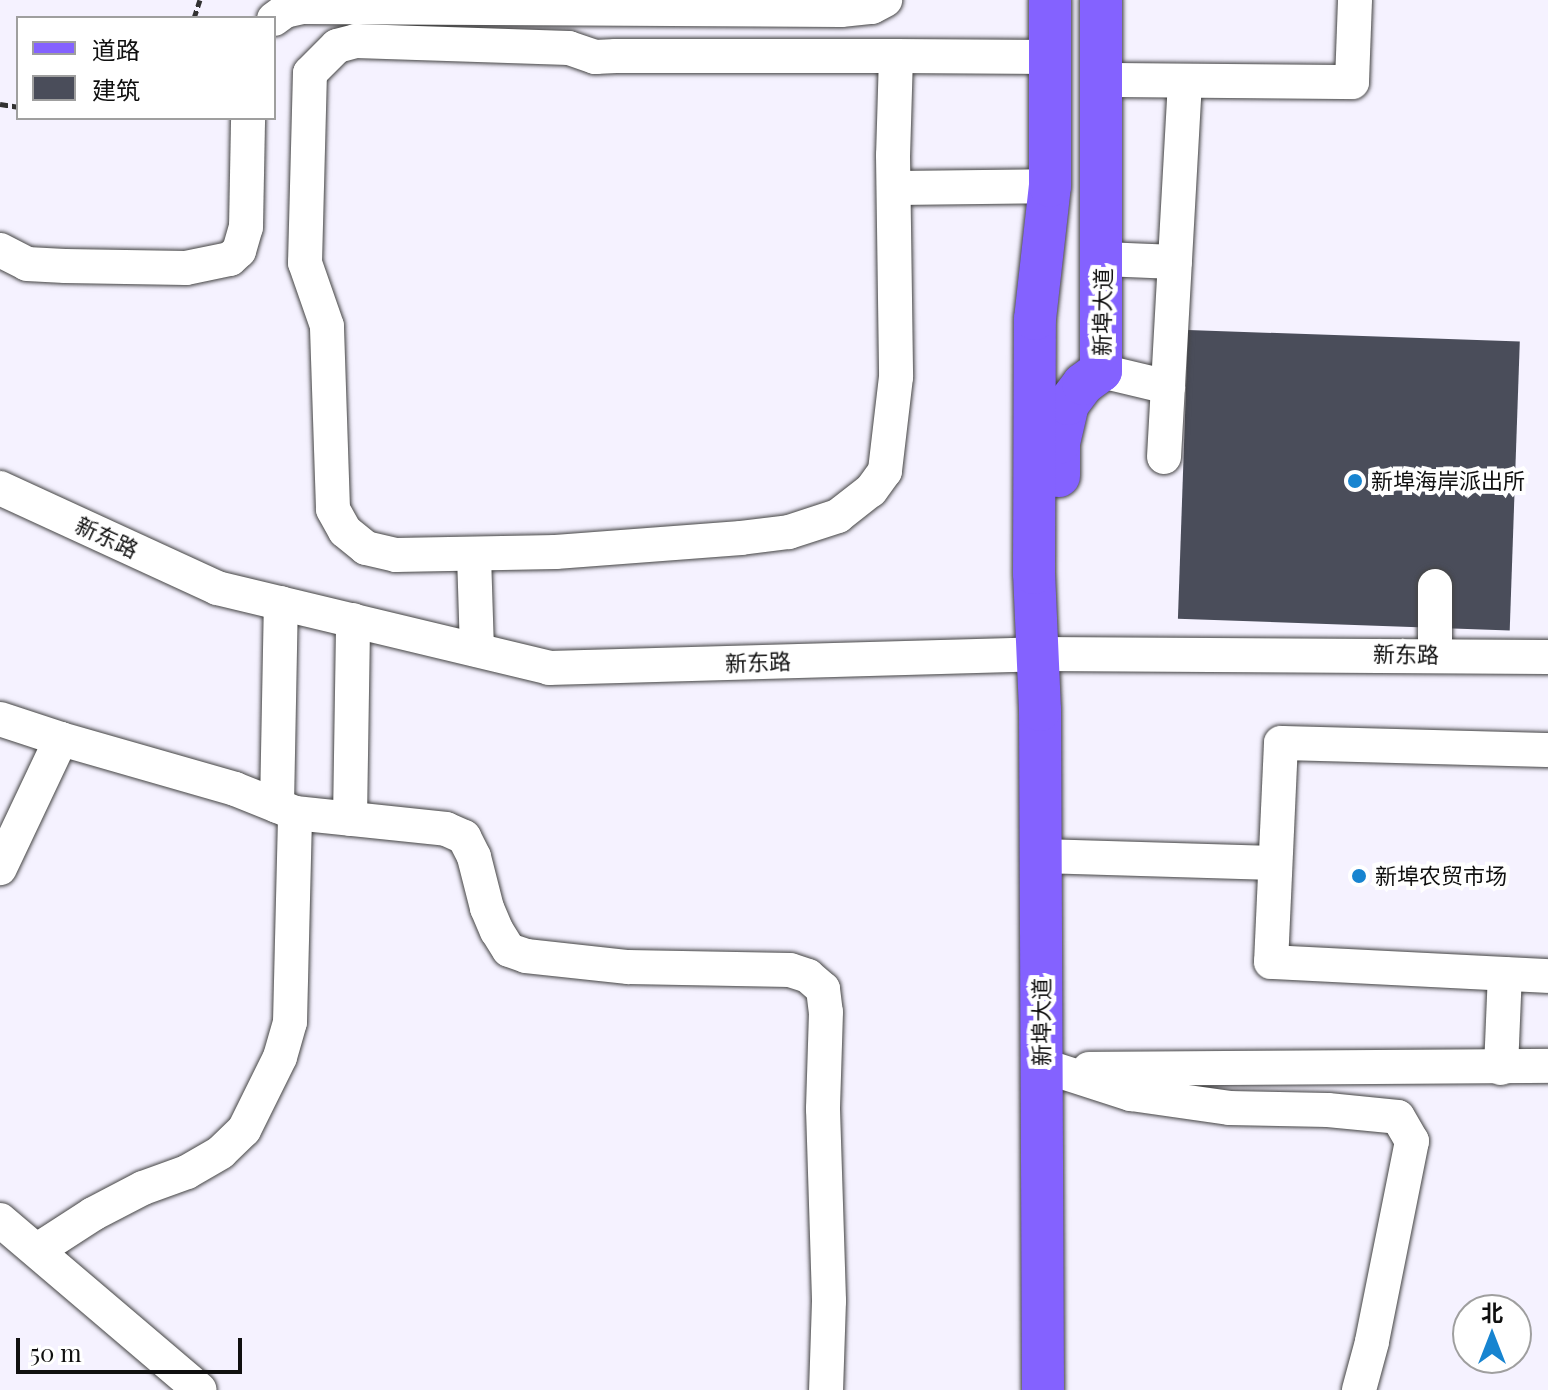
<!DOCTYPE html>
<meta charset="utf-8">
<style>
body{margin:0}
#map{position:relative;width:1548px;height:1390px;overflow:hidden;background:#f5f2ff;font-family:"Playfair Display","Noto Sans SC",serif}
div>[style]{position:absolute}
[style*='--x']{left:calc(var(--x)*1px);top:calc(var(--y)*1px);width:calc(var(--w)*1px);rotate:calc(var(--a)*1deg)}
.building>*{inset:0;background:#4a4d5a;transform-origin:0 0}
.path>*{height:5px;margin-top:-2.5px;transform-origin:0;background:repeating-linear-gradient(90deg,#323232 0 8px,transparent 0 12px)}
.roads{filter:drop-shadow(0 0 2px #434343) drop-shadow(0 0 2px #434343)}
.minor>*{height:34px;margin:-17px;padding:0 17px;transform-origin:17px;border-radius:17px;background:#fff}
.major>*{height:42px;margin:-21px;padding:0 21px;transform-origin:21px;border-radius:21px;background:#8462ff}
.dots>*{width:22px;height:22px;translate:-50% -50%;box-sizing:border-box;border:4px solid #fff;border-radius:50%}
span{translate:-50% -50%;white-space:nowrap;text-align:center;line-height:1.15;-webkit-text-stroke:8px #fff;paint-order:stroke}
.street-label{font-size:22px;color:#101010}
.poi-label{font-size:22px;color:#101010}
.left{translate:0 -50%;text-align:left}
.legend{position:absolute;left:16px;top:16px;width:260px;height:104px;box-sizing:border-box;background:#fff;border:2px solid #9f9f9f;margin:0;padding:10px 14px;list-style:none;font-size:24px;color:#101010}
.legend li{display:flex;align-items:center;gap:16px;height:40px}
.legend b{width:40px;border:2px solid #9f9f9f}
.north{position:absolute;left:1452px;top:1294px;width:80px;height:80px;box-sizing:border-box;background:#fff;border:2px solid #9f9f9f;border-radius:50%;rotate:0deg;font-size:22px;font-weight:700;line-height:32px;text-align:center;color:#101010}
.north::after{content:'';display:block;margin:auto;width:28px;height:36px;background:#1784d0;clip-path:polygon(50% 0,100% 100%,50% 72%,0 100%)}
.scale{position:absolute;left:16px;top:1338px;width:226px;height:36px;box-sizing:border-box;border:4px solid #101010;border-top:0;padding-left:10px;font-size:24px;line-height:28px;white-space:nowrap;color:#101010;-webkit-text-stroke:6px #fff;paint-order:stroke}
</style>
<div id="map">
<div class="building">
<i style="left:1188px;top:330px;width:332px;height:289px;rotate:2deg"></i>
</div>
<div class="path">
<i style="--x:194;--y:18;--w:19;--a:-72"></i>
<i style="--x:0;--y:104;--w:18;--a:9"></i>
</div>
<div class="roads">
<div class="minor">
<i style="--x:274;--y:19;--w:14;--a:-36"></i>
<i style="--x:285;--y:11;--w:17;--a:-13"></i>
<i style="--x:302;--y:7;--w:539;--a:0.32"></i>
<i style="--x:841;--y:10;--w:31;--a:-6"></i>
<i style="--x:872;--y:7;--w:15;--a:-28"></i>
<i style="--x:896;--y:56;--w:99;--a:91.7"></i>
<i style="--x:893;--y:155;--w:222;--a:89.2"></i>
<i style="--x:896;--y:377;--w:95;--a:96.7"></i>
<i style="--x:885;--y:471;--w:24;--a:126"></i>
<i style="--x:871;--y:490;--w:42;--a:141.8"></i>
<i style="--x:838;--y:516;--w:52;--a:161.9"></i>
<i style="--x:789;--y:532;--w:48;--a:172.9"></i>
<i style="--x:741;--y:538;--w:186;--a:175.7"></i>
<i style="--x:556;--y:552;--w:160;--a:178.9"></i>
<i style="--x:396;--y:555;--w:31;--a:-167"></i>
<i style="--x:366;--y:548;--w:27;--a:-141"></i>
<i style="--x:345;--y:531;--w:25;--a:-119"></i>
<i style="--x:333;--y:509;--w:183;--a:-91.9"></i>
<i style="--x:327;--y:326;--w:67;--a:-109.2"></i>
<i style="--x:305;--y:263;--w:190;--a:-88.5"></i>
<i style="--x:310;--y:73;--w:38;--a:-45"></i>
<i style="--x:337;--y:46;--w:20;--a:-15"></i>
<i style="--x:356;--y:41;--w:213;--a:1.9"></i>
<i style="--x:569;--y:48;--w:28;--a:19"></i>
<i style="--x:595;--y:57;--w:21;--a:-3"></i>
<i style="--x:616;--y:56;--w:280;--a:0"></i>
<i style="--x:896;--y:56;--w:154;--a:0.4"></i>
<i style="--x:1103;--y:80;--w:249;--a:0.5"></i>
<i style="--x:1352;--y:82;--w:82;--a:-87.9"></i>
<i style="--x:894;--y:188;--w:156;--a:-0.7"></i>
<i style="--x:0;--y:250;--w:30;--a:27"></i>
<i style="--x:27;--y:264;--w:38;--a:3"></i>
<i style="--x:65;--y:266;--w:121;--a:0.9"></i>
<i style="--x:186;--y:268;--w:45;--a:-11.6"></i>
<i style="--x:230;--y:259;--w:12;--a:-42"></i>
<i style="--x:239;--y:251;--w:25;--a:-74"></i>
<i style="--x:246;--y:227;--w:109;--a:-88.9"></i>
<i style="--x:1103;--y:259;--w:72;--a:2.4"></i>
<i style="--x:1101;--y:371;--w:69;--a:13.4"></i>
<i style="--x:1164;--y:457;--w:376;--a:-86.8"></i>
<i style="--x:0;--y:488;--w:239;--a:24.7"></i>
<i style="--x:217;--y:588;--w:342;--a:13.5"></i>
<i style="--x:549;--y:668;--w:490;--a:-1.6"></i>
<i style="--x:1039;--y:654;--w:509;--a:0.34"></i>
<i style="--x:474;--y:555;--w:95;--a:88.2"></i>
<i style="--x:1435;--y:586;--w:68;--a:90"></i>
<i style="--x:0;--y:719;--w:64;--a:18.2"></i>
<i style="--x:61;--y:739;--w:143;--a:115.3"></i>
<i style="--x:61;--y:739;--w:181;--a:16"></i>
<i style="--x:235;--y:789;--w:65;--a:21.8"></i>
<i style="--x:295;--y:813;--w:152;--a:6"></i>
<i style="--x:446;--y:829;--w:20;--a:24"></i>
<i style="--x:464;--y:837;--w:22;--a:63"></i>
<i style="--x:474;--y:857;--w:53;--a:75.7"></i>
<i style="--x:487;--y:908;--w:25;--a:67"></i>
<i style="--x:497;--y:931;--w:22;--a:58"></i>
<i style="--x:509;--y:950;--w:18;--a:19"></i>
<i style="--x:526;--y:956;--w:103;--a:6.2"></i>
<i style="--x:628;--y:967;--w:162;--a:1.1"></i>
<i style="--x:790;--y:970;--w:19;--a:18"></i>
<i style="--x:808;--y:976;--w:20;--a:41"></i>
<i style="--x:823;--y:989;--w:23;--a:83"></i>
<i style="--x:826;--y:1012;--w:97;--a:91.8"></i>
<i style="--x:823;--y:1109;--w:192;--a:88.2"></i>
<i style="--x:829;--y:1301;--w:89;--a:91.9"></i>
<i style="--x:1548;--y:750;--w:267;--a:-178.5"></i>
<i style="--x:1281;--y:743;--w:219;--a:92.6"></i>
<i style="--x:1271;--y:962;--w:277;--a:2.9"></i>
<i style="--x:277;--y:806;--w:203;--a:-88.9"></i>
<i style="--x:350;--y:819;--w:199;--a:-89.1"></i>
<i style="--x:1041;--y:856;--w:233;--a:1.7"></i>
<i style="--x:1041;--y:1065;--w:95;--a:17.9"></i>
<i style="--x:1131;--y:1094;--w:99;--a:8.1"></i>
<i style="--x:1229;--y:1108;--w:99;--a:1.2"></i>
<i style="--x:1328;--y:1110;--w:70;--a:5.7"></i>
<i style="--x:1398;--y:1117;--w:28;--a:60"></i>
<i style="--x:1412;--y:1141;--w:205;--a:101.3"></i>
<i style="--x:1372;--y:1342;--w:50;--a:105.2"></i>
<i style="--x:1501;--y:1068;--w:94;--a:-87.6"></i>
<i style="--x:1089;--y:1069;--w:459;--a:-0.4"></i>
<i style="--x:0;--y:1220;--w:262;--a:40.4"></i>
<i style="--x:39;--y:1249;--w:64;--a:-32.9"></i>
<i style="--x:93;--y:1214;--w:56;--a:-27.5"></i>
<i style="--x:143;--y:1188;--w:47;--a:-20"></i>
<i style="--x:187;--y:1172;--w:39;--a:-30"></i>
<i style="--x:221;--y:1152;--w:32;--a:-44"></i>
<i style="--x:244;--y:1130;--w:81;--a:-63.7"></i>
<i style="--x:280;--y:1057;--w:36;--a:-74"></i>
<i style="--x:290;--y:1022;--w:209;--a:-88.6"></i>
</div>
<div class="major">
<i style="--x:1059;--y:476;--w:33;--a:-90"></i>
<i style="--x:1059;--y:443;--w:40;--a:-77"></i>
<i style="--x:1068;--y:404;--w:25;--a:-53"></i>
<i style="--x:1083;--y:384;--w:22;--a:-36"></i>
<i style="--x:1101;--y:371;--w:371;--a:-90"></i>
<i style="--x:1043;--y:1390;--w:680;--a:-90.25"></i>
<i style="--x:1040;--y:710;--w:137;--a:-92.5"></i>
<i style="--x:1034;--y:573;--w:254;--a:-89.8"></i>
<i style="--x:1035;--y:319;--w:134;--a:-83.6"></i>
<i style="--x:1050;--y:186;--w:186;--a:-90"></i>
</div>
</div>
<div class="dots">
<i style="left:1355px;top:481px;background:#1784d0"></i>
<i style="left:1359px;top:876px;background:#1784d0"></i>
</div>
<div class="street-label">
<span style="left:1102px;top:312px;rotate:-89deg">新埠大道</span>
<span style="left:107px;top:537px;rotate:25deg">新东路</span>
<span style="left:1406px;top:654px;rotate:1deg">新东路</span>
<span style="left:758px;top:662px;rotate:-2deg">新东路</span>
<span style="left:1041px;top:1022px;rotate:-90deg">新埠大道</span>
</div>
<div class="poi-label">
<span class="left" style="left:1371px;top:481px">新埠海岸派出所</span>
<span class="left" style="left:1375px;top:876px">新埠农贸市场</span>
</div>
<ul class="legend">
<li><b style="height:10px;background:#8462ff"></b>道路</li>
<li><b style="height:22px;background:#4a4d5a"></b>建筑</li>
</ul>
<div class="north">北</div>
<div class="scale">50 m</div>
</div>
